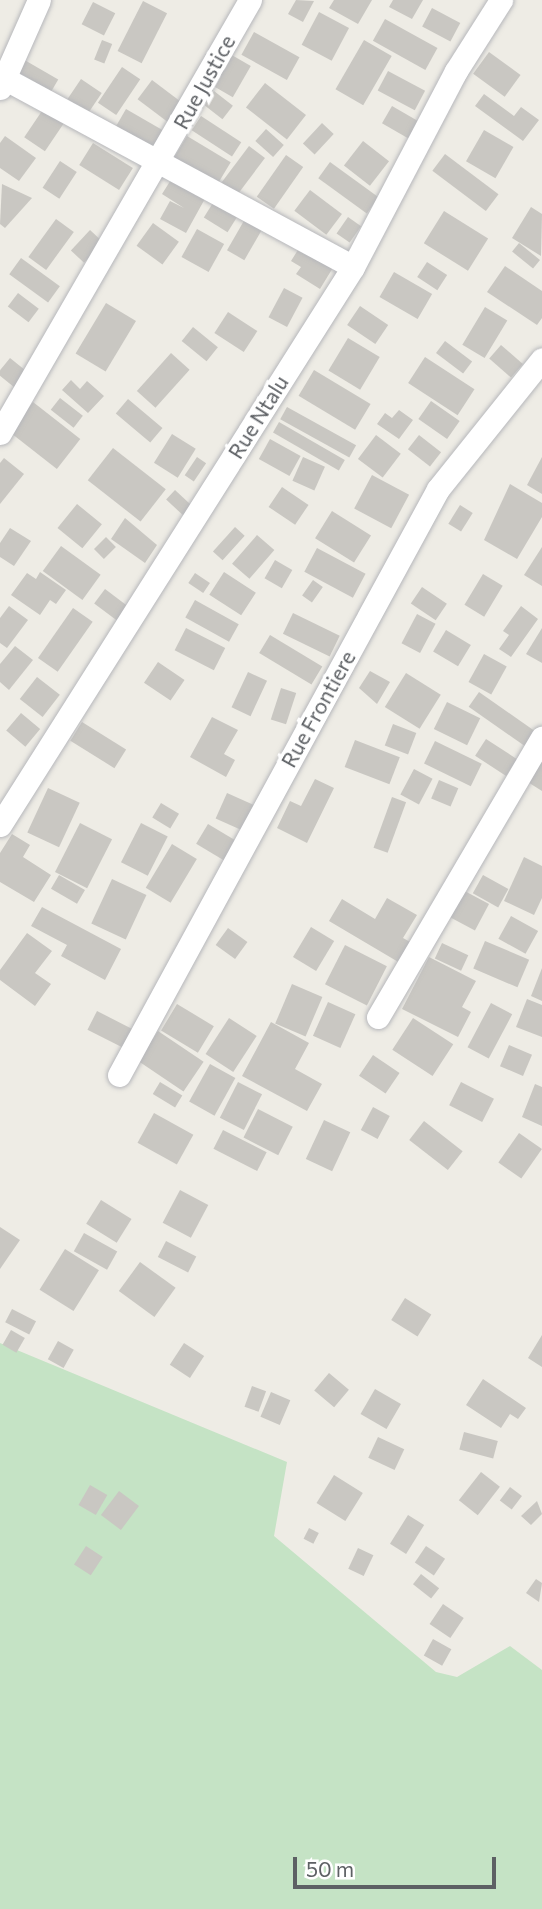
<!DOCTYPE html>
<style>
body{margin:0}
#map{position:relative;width:542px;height:1909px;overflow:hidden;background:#eeece5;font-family:Commissioner,sans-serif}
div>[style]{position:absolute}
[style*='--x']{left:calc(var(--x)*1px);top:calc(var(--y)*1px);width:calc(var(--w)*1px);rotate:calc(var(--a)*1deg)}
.green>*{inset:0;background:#c5e3c5}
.building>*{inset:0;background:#c9c7c2;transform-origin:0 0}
.roads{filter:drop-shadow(0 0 2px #b6b7bb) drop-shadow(0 0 2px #b6b7bb)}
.street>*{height:23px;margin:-11.5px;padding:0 11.5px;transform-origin:11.5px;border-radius:11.5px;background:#fff}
span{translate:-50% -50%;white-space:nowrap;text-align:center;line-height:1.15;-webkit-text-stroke:7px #fff;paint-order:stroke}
.street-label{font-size:21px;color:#5d6064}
.scale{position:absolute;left:293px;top:1857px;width:203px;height:32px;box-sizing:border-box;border:4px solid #5d6064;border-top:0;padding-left:9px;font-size:21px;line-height:24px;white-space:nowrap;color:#5d6064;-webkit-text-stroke:5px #fff;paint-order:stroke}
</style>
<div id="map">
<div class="green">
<i style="clip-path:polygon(0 1343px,287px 1462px,274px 1536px,436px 1672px,457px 1677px,510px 1646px,542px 1670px,542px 1909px,0 1909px)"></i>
</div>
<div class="building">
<i style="clip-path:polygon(296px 0,314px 1px,303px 22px,288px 14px)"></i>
<i style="clip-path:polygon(334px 0,372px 0,358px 24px,329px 8px)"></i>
<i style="clip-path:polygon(393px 0,423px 0,412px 19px,389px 7px)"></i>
<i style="left:143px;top:1px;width:27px;height:56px;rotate:27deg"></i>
<i style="left:93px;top:2px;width:25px;height:25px;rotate:27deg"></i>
<i style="left:432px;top:8px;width:32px;height:21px;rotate:28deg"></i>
<i style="left:319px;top:12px;width:34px;height:37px;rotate:28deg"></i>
<i style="left:385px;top:19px;width:60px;height:25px;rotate:29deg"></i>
<i style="left:254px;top:32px;width:52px;height:26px;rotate:29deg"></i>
<i style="left:102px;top:40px;width:11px;height:21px;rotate:22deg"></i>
<i style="left:364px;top:40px;width:32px;height:57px;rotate:30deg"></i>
<i style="left:489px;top:52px;width:39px;height:27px;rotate:36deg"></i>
<i style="left:230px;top:54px;width:24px;height:36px;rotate:30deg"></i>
<i style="left:21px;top:58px;width:43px;height:14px;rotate:30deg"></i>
<i style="left:122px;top:67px;width:22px;height:43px;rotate:34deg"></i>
<i style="left:388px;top:71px;width:42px;height:22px;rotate:28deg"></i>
<i style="left:81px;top:79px;width:25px;height:24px;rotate:34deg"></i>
<i style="left:152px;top:80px;width:44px;height:24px;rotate:37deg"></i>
<i style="left:265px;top:83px;width:52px;height:31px;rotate:38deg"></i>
<i style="left:214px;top:91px;width:24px;height:17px;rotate:38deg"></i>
<i style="clip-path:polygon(484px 94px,514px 116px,521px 107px,539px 120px,523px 141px,475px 106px)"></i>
<i style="left:46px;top:105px;width:25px;height:39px;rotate:34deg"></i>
<i style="left:392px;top:106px;width:32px;height:20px;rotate:30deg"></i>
<i style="left:126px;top:109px;width:48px;height:20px;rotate:30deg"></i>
<i style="left:201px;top:116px;width:48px;height:17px;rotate:33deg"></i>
<i style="left:322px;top:123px;width:16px;height:28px;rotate:43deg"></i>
<i style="left:266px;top:129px;width:24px;height:16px;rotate:42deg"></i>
<i style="left:484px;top:130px;width:34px;height:36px;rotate:30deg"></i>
<i style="clip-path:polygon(5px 136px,36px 158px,19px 181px,0 168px,0 143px)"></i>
<i style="left:187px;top:136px;width:51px;height:26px;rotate:31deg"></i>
<i style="left:363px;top:141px;width:33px;height:31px;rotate:38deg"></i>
<i style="left:93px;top:143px;width:47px;height:26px;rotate:32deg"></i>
<i style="left:249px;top:146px;width:20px;height:49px;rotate:37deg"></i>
<i style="left:445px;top:154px;width:67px;height:21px;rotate:37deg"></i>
<i style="left:286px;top:155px;width:21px;height:51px;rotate:35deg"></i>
<i style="left:60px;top:161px;width:20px;height:32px;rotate:33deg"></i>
<i style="left:330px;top:162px;width:60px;height:20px;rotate:36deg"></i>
<i style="clip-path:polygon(174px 175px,207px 195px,186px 233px,160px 219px,170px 201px,184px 208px,162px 194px)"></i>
<i style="clip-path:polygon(2px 184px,32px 198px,5px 228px,0 224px)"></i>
<i style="left:310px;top:190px;width:40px;height:26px;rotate:37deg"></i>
<i style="left:216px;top:198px;width:28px;height:23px;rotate:32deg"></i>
<i style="clip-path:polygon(531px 207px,542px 214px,541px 256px,512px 238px)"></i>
<i style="left:444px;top:211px;width:52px;height:38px;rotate:32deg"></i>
<i style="left:348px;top:217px;width:16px;height:20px;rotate:35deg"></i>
<i style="left:56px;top:219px;width:22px;height:47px;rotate:36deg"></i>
<i style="left:245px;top:219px;width:20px;height:36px;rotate:30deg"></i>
<i style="left:153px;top:223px;width:32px;height:28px;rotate:36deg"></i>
<i style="left:197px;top:229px;width:31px;height:32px;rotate:29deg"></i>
<i style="left:90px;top:230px;width:18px;height:28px;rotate:43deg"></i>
<i style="left:519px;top:243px;width:27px;height:11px;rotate:39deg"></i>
<i style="clip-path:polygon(301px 245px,334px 266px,320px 289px,296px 274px,301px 267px,291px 261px)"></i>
<i style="left:21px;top:258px;width:48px;height:20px;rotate:36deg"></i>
<i style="left:427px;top:262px;width:24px;height:18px;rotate:33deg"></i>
<i style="clip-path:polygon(505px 266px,542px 291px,542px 318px,537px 325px,487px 292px)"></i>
<i style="left:394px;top:272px;width:44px;height:29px;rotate:30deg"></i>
<i style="left:284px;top:288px;width:21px;height:33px;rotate:28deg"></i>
<i style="left:18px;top:293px;width:26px;height:17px;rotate:37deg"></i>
<i style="left:106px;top:303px;width:35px;height:59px;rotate:31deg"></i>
<i style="left:360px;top:306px;width:34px;height:23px;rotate:34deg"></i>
<i style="left:485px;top:307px;width:26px;height:44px;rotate:31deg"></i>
<i style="left:228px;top:312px;width:35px;height:25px;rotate:33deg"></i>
<i style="left:193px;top:327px;width:32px;height:18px;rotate:39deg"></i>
<i style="left:348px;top:338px;width:37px;height:38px;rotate:31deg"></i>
<i style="left:445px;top:341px;width:34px;height:15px;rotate:37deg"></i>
<i style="left:501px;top:345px;width:29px;height:18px;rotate:41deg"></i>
<i style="left:171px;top:353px;width:25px;height:51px;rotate:42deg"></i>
<i style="left:425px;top:357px;width:59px;height:31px;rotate:33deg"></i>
<i style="left:10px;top:358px;width:26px;height:20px;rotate:39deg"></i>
<i style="left:314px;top:370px;width:66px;height:30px;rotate:31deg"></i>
<i style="clip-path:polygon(71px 380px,80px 389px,87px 381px,104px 396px,88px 413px,62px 390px)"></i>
<i style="left:60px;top:398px;width:29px;height:15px;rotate:38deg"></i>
<i style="left:128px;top:399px;width:45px;height:19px;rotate:40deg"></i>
<i style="left:431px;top:401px;width:35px;height:22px;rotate:35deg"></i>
<i style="left:33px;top:402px;width:60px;height:38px;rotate:38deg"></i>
<i style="left:287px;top:407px;width:79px;height:14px;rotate:29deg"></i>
<i style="clip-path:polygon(399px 410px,413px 420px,399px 439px,377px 424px,385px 413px,392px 418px)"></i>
<i style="left:279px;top:422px;width:76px;height:12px;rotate:30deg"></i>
<i style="left:172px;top:434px;width:28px;height:34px;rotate:32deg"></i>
<i style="left:376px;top:435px;width:31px;height:30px;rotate:37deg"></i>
<i style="left:419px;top:435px;width:28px;height:18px;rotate:38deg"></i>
<i style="left:270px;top:439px;width:35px;height:23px;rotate:29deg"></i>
<i style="left:113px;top:448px;width:67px;height:41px;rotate:38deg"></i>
<i style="left:197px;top:457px;width:11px;height:22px;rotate:34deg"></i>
<i style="left:303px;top:457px;width:24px;height:26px;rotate:24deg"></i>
<i style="clip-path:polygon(542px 457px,542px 494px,527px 485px)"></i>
<i style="clip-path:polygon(4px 458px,24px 474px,0 504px,0 463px)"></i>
<i style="left:372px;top:475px;width:42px;height:38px;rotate:28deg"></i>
<i style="clip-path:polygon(510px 484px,542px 503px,542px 517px,517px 559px,484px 540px)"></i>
<i style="left:282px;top:487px;width:32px;height:24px;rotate:34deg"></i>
<i style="left:175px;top:490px;width:25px;height:13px;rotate:43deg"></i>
<i style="left:77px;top:504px;width:32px;height:31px;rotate:39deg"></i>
<i style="left:460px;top:505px;width:15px;height:22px;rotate:32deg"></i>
<i style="left:332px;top:511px;width:46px;height:32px;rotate:32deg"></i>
<i style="clip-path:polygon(125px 518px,157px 545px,145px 563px,111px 539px)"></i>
<i style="left:235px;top:527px;width:13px;height:33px;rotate:42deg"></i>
<i style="clip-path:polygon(10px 528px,31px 541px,14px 566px,0 557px,0 543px)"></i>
<i style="left:257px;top:535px;width:23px;height:38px;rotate:41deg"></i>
<i style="left:106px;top:537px;width:14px;height:17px;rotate:45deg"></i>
<i style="left:61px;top:546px;width:49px;height:31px;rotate:36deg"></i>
<i style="clip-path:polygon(542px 547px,542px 586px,524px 575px)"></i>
<i style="left:317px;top:548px;width:55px;height:27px;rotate:28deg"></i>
<i style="left:275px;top:560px;width:20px;height:21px;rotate:30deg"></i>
<i style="clip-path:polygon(40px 572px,66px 590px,56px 604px,50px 600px,40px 615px,11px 595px,27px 573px,36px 579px)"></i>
<i style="left:224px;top:572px;width:38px;height:27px;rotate:33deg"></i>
<i style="left:195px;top:573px;width:18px;height:12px;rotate:34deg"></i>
<i style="left:483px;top:574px;width:23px;height:36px;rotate:31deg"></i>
<i style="left:313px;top:580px;width:12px;height:19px;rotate:35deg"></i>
<i style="left:422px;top:587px;width:30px;height:20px;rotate:34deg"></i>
<i style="left:105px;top:589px;width:34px;height:18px;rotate:37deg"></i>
<i style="left:195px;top:600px;width:50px;height:20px;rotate:29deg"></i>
<i style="clip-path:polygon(9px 606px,28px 620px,7px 648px,0 643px,0 618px)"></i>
<i style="clip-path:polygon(521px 606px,538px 619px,511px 657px,499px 649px,509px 635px,503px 631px)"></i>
<i style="left:73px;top:608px;width:24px;height:61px;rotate:35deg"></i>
<i style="left:293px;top:613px;width:52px;height:23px;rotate:26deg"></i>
<i style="left:417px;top:614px;width:21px;height:33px;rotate:28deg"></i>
<i style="left:186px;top:628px;width:44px;height:25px;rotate:27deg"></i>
<i style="clip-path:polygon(542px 628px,542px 663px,526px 654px)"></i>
<i style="left:446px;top:630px;width:29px;height:25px;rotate:31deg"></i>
<i style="left:270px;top:635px;width:61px;height:21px;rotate:31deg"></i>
<i style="clip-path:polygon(15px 646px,33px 660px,9px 690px,0 682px,0 664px)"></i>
<i style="left:484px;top:654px;width:26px;height:32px;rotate:29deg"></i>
<i style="left:158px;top:662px;width:32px;height:25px;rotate:34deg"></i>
<i style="clip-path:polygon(370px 671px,390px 682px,377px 704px,359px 688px)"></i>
<i style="left:248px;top:672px;width:21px;height:39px;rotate:25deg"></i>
<i style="left:406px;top:673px;width:41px;height:40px;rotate:32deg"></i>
<i style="left:37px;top:677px;width:29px;height:28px;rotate:38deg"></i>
<i style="left:281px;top:688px;width:16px;height:33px;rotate:18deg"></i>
<i style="left:479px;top:692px;width:68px;height:18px;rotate:35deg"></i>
<i style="left:447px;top:702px;width:37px;height:30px;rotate:26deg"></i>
<i style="left:21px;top:713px;width:25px;height:23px;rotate:40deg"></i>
<i style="clip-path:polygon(212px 717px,238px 730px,224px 754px,235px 760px,226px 777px,190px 757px)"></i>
<i style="left:82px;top:722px;width:52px;height:22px;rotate:32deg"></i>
<i style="left:393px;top:724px;width:25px;height:23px;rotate:21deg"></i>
<i style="left:486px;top:739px;width:37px;height:20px;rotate:33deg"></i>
<i style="left:355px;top:740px;width:48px;height:29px;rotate:21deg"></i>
<i style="left:435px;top:741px;width:52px;height:25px;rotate:26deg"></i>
<i style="clip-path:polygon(542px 755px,542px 791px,523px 779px)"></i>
<i style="left:414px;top:769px;width:21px;height:29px;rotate:28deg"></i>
<i style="clip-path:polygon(315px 779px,334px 788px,307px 843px,277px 828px,290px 801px,301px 806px)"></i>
<i style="left:439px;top:780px;width:21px;height:20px;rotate:23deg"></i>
<i style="left:48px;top:788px;width:35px;height:49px;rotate:25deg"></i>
<i style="left:227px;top:793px;width:30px;height:28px;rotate:24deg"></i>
<i style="left:392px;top:797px;width:15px;height:54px;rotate:20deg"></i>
<i style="left:161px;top:803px;width:21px;height:17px;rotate:31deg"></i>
<i style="left:80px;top:823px;width:36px;height:55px;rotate:27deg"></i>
<i style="left:141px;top:823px;width:30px;height:44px;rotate:27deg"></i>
<i style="left:208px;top:824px;width:39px;height:23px;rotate:31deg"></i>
<i style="clip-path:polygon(12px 834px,30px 845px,23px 857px,51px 875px,34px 902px,0 882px,0 853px)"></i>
<i style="left:172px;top:844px;width:29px;height:51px;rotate:31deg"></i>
<i style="clip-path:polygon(524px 857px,542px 866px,542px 898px,534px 915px,504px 901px)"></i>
<i style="left:59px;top:875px;width:30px;height:16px;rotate:30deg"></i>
<i style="left:483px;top:875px;width:29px;height:21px;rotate:29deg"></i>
<i style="left:112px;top:879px;width:38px;height:49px;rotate:25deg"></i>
<i style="left:459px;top:888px;width:34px;height:30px;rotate:28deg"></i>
<i style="clip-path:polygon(387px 898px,417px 915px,403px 938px,412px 943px,400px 963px,329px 921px,342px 899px,375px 919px)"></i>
<i style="clip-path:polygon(42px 907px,121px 949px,105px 980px,61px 956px,67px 945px,31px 926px)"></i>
<i style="left:511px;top:916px;width:31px;height:26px;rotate:29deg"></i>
<i style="left:311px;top:927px;width:27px;height:35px;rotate:31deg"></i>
<i style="left:228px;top:928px;width:24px;height:21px;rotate:36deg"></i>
<i style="clip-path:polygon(27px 933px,52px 951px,35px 973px,51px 984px,35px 1006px,0 980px,0 970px)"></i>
<i style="left:485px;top:941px;width:48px;height:30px;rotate:23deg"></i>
<i style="left:442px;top:943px;width:29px;height:17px;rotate:25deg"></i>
<i style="left:345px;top:945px;width:47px;height:44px;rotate:27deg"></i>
<i style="clip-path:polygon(429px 957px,476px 981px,462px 1007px,471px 1012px,458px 1037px,402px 1009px)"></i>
<i style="clip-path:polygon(542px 968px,542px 1001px,531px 996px)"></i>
<i style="left:292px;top:984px;width:33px;height:43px;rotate:23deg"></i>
<i style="clip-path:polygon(527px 999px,542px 1005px,542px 1037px,516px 1027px)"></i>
<i style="left:328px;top:1002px;width:30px;height:37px;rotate:24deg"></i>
<i style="left:491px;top:1003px;width:24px;height:50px;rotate:28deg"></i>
<i style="left:177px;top:1004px;width:43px;height:31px;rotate:31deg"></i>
<i style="left:97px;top:1011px;width:40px;height:21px;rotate:27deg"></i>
<i style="left:229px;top:1018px;width:33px;height:43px;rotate:33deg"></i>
<i style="left:413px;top:1018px;width:48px;height:38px;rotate:33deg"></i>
<i style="clip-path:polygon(271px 1022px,309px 1043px,295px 1069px,322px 1084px,307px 1111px,242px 1076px)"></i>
<i style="left:158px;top:1031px;width:55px;height:36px;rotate:34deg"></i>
<i style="left:509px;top:1045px;width:25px;height:23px;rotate:23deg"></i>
<i style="left:373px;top:1055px;width:32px;height:25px;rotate:34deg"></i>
<i style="left:210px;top:1064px;width:29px;height:43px;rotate:29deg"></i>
<i style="left:160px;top:1082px;width:26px;height:14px;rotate:31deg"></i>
<i style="left:238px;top:1082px;width:27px;height:40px;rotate:27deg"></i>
<i style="left:461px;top:1082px;width:37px;height:26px;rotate:27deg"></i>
<i style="clip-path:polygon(535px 1084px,542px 1087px,542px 1126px,522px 1117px)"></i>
<i style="left:373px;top:1107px;width:19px;height:26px;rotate:28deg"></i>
<i style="left:258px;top:1109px;width:39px;height:32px;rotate:27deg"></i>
<i style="left:154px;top:1113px;width:45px;height:34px;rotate:29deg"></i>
<i style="left:324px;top:1120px;width:29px;height:43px;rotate:25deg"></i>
<i style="left:424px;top:1121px;width:49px;height:24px;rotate:38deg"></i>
<i style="left:223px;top:1130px;width:49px;height:21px;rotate:27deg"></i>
<i style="left:519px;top:1133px;width:28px;height:36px;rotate:35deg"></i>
<i style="left:180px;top:1190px;width:32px;height:37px;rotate:28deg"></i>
<i style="left:101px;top:1200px;width:36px;height:28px;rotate:32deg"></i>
<i style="clip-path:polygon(0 1227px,20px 1240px,0 1269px)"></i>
<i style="left:84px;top:1233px;width:38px;height:21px;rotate:29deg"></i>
<i style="left:166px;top:1241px;width:34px;height:18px;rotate:27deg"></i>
<i style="left:65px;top:1249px;width:40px;height:48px;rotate:32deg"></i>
<i style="left:140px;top:1262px;width:44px;height:36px;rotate:36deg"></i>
<i style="left:405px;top:1298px;width:31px;height:26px;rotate:32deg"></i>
<i style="left:12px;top:1309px;width:27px;height:15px;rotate:27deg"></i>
<i style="left:11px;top:1330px;width:16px;height:17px;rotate:30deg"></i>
<i style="clip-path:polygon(542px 1335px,542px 1367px,528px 1358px)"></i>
<i style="left:58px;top:1341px;width:18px;height:21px;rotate:29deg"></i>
<i style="left:184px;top:1343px;width:24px;height:26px;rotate:33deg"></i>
<i style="left:329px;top:1373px;width:26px;height:23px;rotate:40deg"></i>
<i style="clip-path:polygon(483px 1379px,526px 1408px,518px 1419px,510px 1414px,501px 1428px,466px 1405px)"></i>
<i style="left:252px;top:1386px;width:15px;height:22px;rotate:20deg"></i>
<i style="left:375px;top:1389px;width:30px;height:29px;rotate:30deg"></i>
<i style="left:271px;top:1392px;width:21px;height:27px;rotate:23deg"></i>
<i style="left:464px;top:1432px;width:35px;height:18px;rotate:15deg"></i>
<i style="left:378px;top:1437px;width:29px;height:23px;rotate:25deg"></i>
<i style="left:481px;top:1472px;width:24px;height:36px;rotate:38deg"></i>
<i style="left:334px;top:1475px;width:34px;height:33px;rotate:32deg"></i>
<i style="left:90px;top:1485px;width:20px;height:23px;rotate:30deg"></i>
<i style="left:510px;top:1487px;width:15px;height:17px;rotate:37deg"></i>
<i style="left:119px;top:1491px;width:25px;height:30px;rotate:37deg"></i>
<i style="clip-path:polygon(537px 1501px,542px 1514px,531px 1525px,521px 1516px)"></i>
<i style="left:408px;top:1515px;width:19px;height:34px;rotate:32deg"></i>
<i style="left:309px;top:1528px;width:11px;height:12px;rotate:27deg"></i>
<i style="left:86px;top:1546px;width:20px;height:22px;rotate:33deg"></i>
<i style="left:426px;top:1546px;width:23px;height:20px;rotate:34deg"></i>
<i style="left:358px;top:1548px;width:17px;height:23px;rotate:25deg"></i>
<i style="left:421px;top:1574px;width:23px;height:13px;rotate:38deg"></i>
<i style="clip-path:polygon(536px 1579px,542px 1583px,539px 1602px,526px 1593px)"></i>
<i style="left:443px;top:1604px;width:25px;height:24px;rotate:34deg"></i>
<i style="left:433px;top:1639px;width:21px;height:19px;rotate:29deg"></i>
</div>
<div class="roads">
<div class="street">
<i style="--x:0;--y:76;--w:401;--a:28.4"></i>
<i style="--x:0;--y:88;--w:96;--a:-66.1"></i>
<i style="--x:0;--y:433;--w:500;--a:-60"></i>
<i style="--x:0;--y:825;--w:660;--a:-57.68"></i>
<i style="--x:353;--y:267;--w:221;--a:-62.3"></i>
<i style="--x:456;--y:71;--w:84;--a:-57.6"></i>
<i style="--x:378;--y:1017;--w:324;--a:-59.6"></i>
<i style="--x:119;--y:1075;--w:667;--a:-61.44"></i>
<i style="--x:438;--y:489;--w:166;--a:-51.3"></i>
</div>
</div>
<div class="street-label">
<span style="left:204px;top:82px;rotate:-61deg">Rue Justice</span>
<span style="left:258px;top:417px;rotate:-58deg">Rue Ntalu</span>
<span style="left:318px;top:709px;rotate:-61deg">Rue Frontiere</span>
</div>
<div class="scale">50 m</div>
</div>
